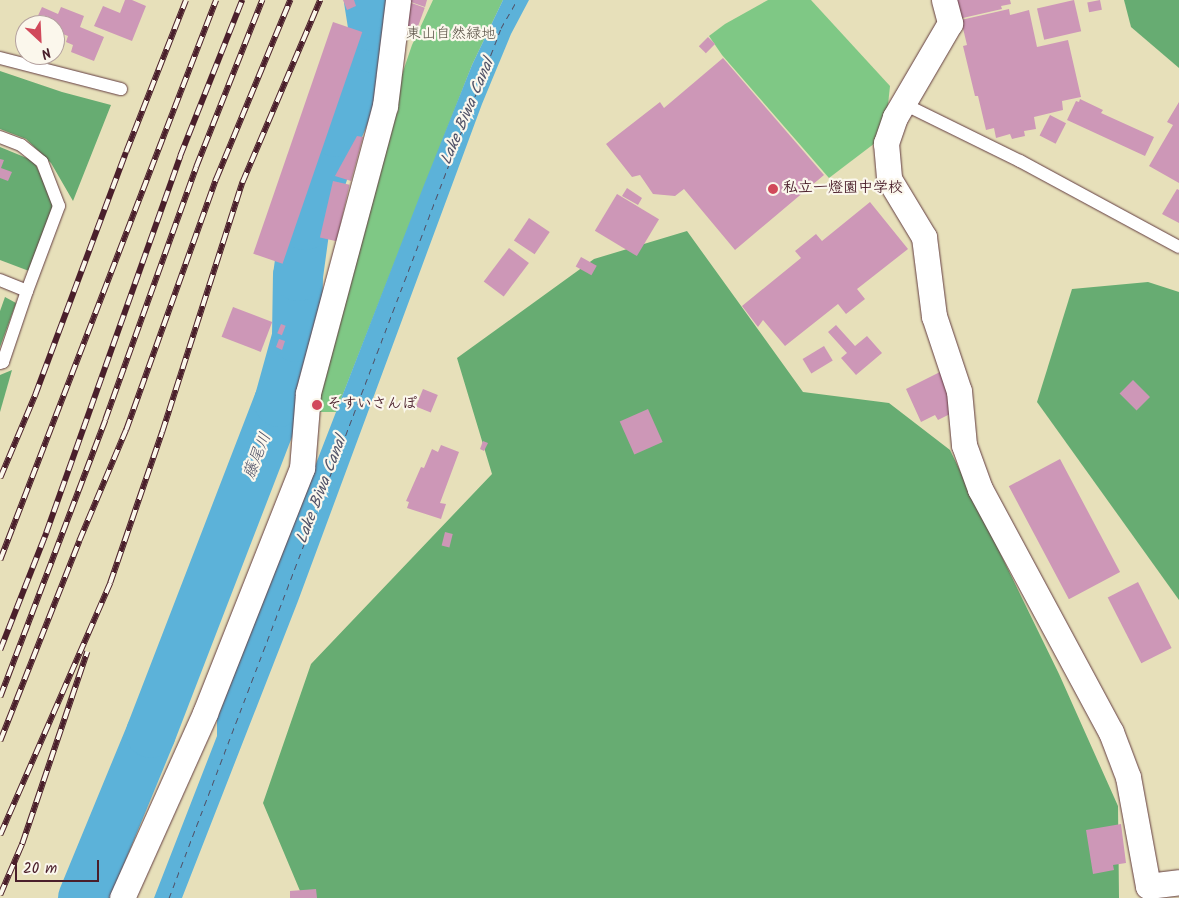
<!DOCTYPE html>
<meta charset="utf-8">
<style>
body{margin:0}
#map{position:relative;width:1179px;height:898px;overflow:hidden;background:#e7e0ba;font-family:Kalam,"Klee One",sans-serif}
div>[style]{position:absolute}
[style*='--x']{left:calc(var(--x)*1px);top:calc(var(--y)*1px);width:calc(var(--w)*1px);rotate:calc(var(--a)*1deg)}
.green>*{inset:0;background:#7fc885}
.forest>*{inset:0;background:#67ac72}
.water>*{inset:0;background:#5cb2d9}
.river>*{height:50px;margin:-25px;padding:0 25px;transform-origin:25px;border-radius:25px;background:#5cb2d9}
.ferry>*{height:1px;margin-top:-0.5px;transform-origin:0;background:repeating-linear-gradient(90deg,#505268 0 6px,transparent 0 11px)}
.building>*{inset:0;background:#cd97b7;transform-origin:0 0}
.roads{filter:drop-shadow(0 0 1px #623c40) drop-shadow(0 0 1px #623c40)}
.service>*{height:12px;margin:-6px;padding:0 6px;transform-origin:6px;border-radius:6px;background:#fff}
.minor>*{height:25px;margin:-12.5px;padding:0 12.5px;transform-origin:12.5px;border-radius:12.5px;background:#fff}
.rail>*{height:5.5px;margin-top:-2.75px;transform-origin:0;background:repeating-linear-gradient(90deg,#fbf7ec 0 11px,#4a1f2b 0 22px);box-sizing:border-box;border-block:1px solid #4a1f2b}
.dots>*{width:14px;height:14px;translate:-50% -50%;box-sizing:border-box;border:2px solid #fbf7ec;border-radius:50%}
span{translate:-50% -50%;white-space:nowrap;text-align:center;line-height:1.15;-webkit-text-stroke:4.5px #fbf7ec;paint-order:stroke}
.park-label{font-size:15px;color:#5a5246}
.poi-label{font-size:15px;color:#4a1f2b;font-weight:700}
.left{translate:0 -50%;text-align:left}
.water-label{font-size:16px;color:#505268;font-style:italic}
.north{position:absolute;left:15px;top:15px;width:50px;height:50px;box-sizing:border-box;background:#fbf7ec;border:1px solid #b4a19f;border-radius:50%;rotate:155deg;font-size:14px;font-weight:700;line-height:20px;text-align:center;color:#4a1f2b}
.north::after{content:'';display:block;margin:auto;width:18px;height:22px;background:#d1495b;clip-path:polygon(50% 0,100% 100%,50% 72%,0 100%)}
.scale{position:absolute;left:15px;top:860px;width:84px;height:22px;box-sizing:border-box;border:2px solid #4a1f2b;border-top:0;padding-left:6px;font-size:15px;line-height:18px;white-space:nowrap;color:#4a1f2b;-webkit-text-stroke:4px #fbf7ec;paint-order:stroke}
</style>
<div id="map">
<div class="green">
<i style="clip-path:polygon(433px 0,503px 0,472px 65px,336px 412px,308px 412px,358px 204px,412px 45px)"></i>
<i style="clip-path:polygon(768px 0,811px 0,890px 86px,888px 105px,875px 143px,829px 178px,722px 55px,709px 36px,725px 24px)"></i>
</div>
<div class="forest">
<i style="clip-path:polygon(1124px 0,1179px 0,1179px 68px,1131px 27px)"></i>
<i style="clip-path:polygon(0 71px,62px 92px,111px 105px,73px 201px,51px 163px,26px 139px,0 129px)"></i>
<i style="clip-path:polygon(0 147px,34px 161px,55px 206px,29px 271px,0 260px)"></i>
<i style="clip-path:polygon(687px 231px,803px 392px,889px 403px,950px 450px,1059px 674px,1118px 806px,1119px 898px,303px 898px,263px 803px,311px 664px,492px 474px,457px 358px,594px 259px)"></i>
<i style="clip-path:polygon(1148px 282px,1179px 292px,1179px 600px,1037px 402px,1072px 289px)"></i>
<i style="clip-path:polygon(5px 297px,16px 303px,0 347px,0 311px)"></i>
<i style="clip-path:polygon(12px 370px,0 412px,0 375px)"></i>
</div>
<div class="water">
<i style="clip-path:polygon(503px 0,529px 0,511px 34px,482px 104px,298px 601px,182px 898px,154px 898px,217px 736px,217px 719px,424px 185px,472px 65px)"></i>
</div>
<div class="river">
<i style="--x:83;--y:898;--w:178;--a:-67.6"></i>
<i style="--x:151;--y:733;--w:355;--a:-68.9"></i>
<i style="--x:279;--y:402;--w:67;--a:-74.5"></i>
<i style="--x:297;--y:337;--w:61;--a:-89.1"></i>
<i style="--x:298;--y:276;--w:51;--a:-82.2"></i>
<i style="--x:305;--y:225;--w:98;--a:-71"></i>
<i style="--x:337;--y:132;--w:91;--a:-66.8"></i>
<i style="--x:373;--y:48;--w:22;--a:-90"></i>
<i style="--x:373;--y:26;--w:26;--a:-99"></i>
</div>
<div class="ferry">
<i style="--x:169;--y:898;--w:931;--a:-69.11"></i>
<i style="--x:501;--y:28;--w:32;--a:-60"></i>
</div>
<div class="building">
<i style="clip-path:polygon(125px 0,132px 0,146px 6px,132px 41px,94px 26px,103px 6px,120px 13px)"></i>
<i style="clip-path:polygon(343px 0,354px 0,356px 6px,347px 10px)"></i>
<i style="clip-path:polygon(405px 0,427px 0,425px 7px)"></i>
<i style="clip-path:polygon(956px 0,1010px 0,1011px 4px,1001px 6px,1002px 9px,954px 20px)"></i>
<i style="left:1074px;top:0;width:32px;height:38px;rotate:77deg"></i>
<i style="left:1100px;top:0;width:10px;height:13px;rotate:79deg"></i>
<i style="left:406px;top:1px;width:20px;height:26px;rotate:20deg"></i>
<i style="clip-path:polygon(42px 7px,58px 14px,61px 7px,84px 16px,80px 27px,104px 37px,94px 61px,71px 52px,73px 45px,66px 42px,68px 36px,55px 31px,55px 25px,42px 25px,35px 22px)"></i>
<i style="clip-path:polygon(1009px 9px,1010px 15px,1029px 10px,1037px 47px,1068px 40px,1081px 97px,1062px 101px,1063px 110px,1034px 117px,1036px 129px,1024px 131px,1025px 136px,1012px 139px,1010px 134px,996px 138px,994px 128px,986px 130px,978px 96px,975px 96px,963px 46px,967px 45px,961px 20px)"></i>
<i style="left:333px;top:22px;width:31px;height:245px;rotate:19deg"></i>
<i style="left:708px;top:37px;width:10px;height:13px;rotate:45deg"></i>
<i style="clip-path:polygon(723px 58px,824px 175px,735px 250px,684px 189px,675px 196px,653px 194px,640px 175px,632px 177px,606px 144px,660px 102px,664px 108px)"></i>
<i style="clip-path:polygon(1080px 99px,1103px 110px,1101px 113px,1154px 137px,1145px 156px,1067px 120px,1076px 101px,1079px 102px)"></i>
<i style="clip-path:polygon(1179px 102px,1179px 183px,1149px 166px,1173px 125px,1167px 122px)"></i>
<i style="left:1050px;top:115px;width:18px;height:23px;rotate:27deg"></i>
<i style="clip-path:polygon(357px 136px,363px 137px,351px 181px,335px 176px)"></i>
<i style="clip-path:polygon(0 159px,4px 160px,1px 168px,12px 172px,8px 181px,0 178px)"></i>
<i style="left:333px;top:181px;width:17px;height:58px;rotate:13deg"></i>
<i style="clip-path:polygon(627px 188px,642px 198px,638px 205px,622px 196px)"></i>
<i style="clip-path:polygon(1177px 189px,1179px 190px,1179px 223px,1162px 214px)"></i>
<i style="left:617px;top:194px;width:49px;height:43px;rotate:31deg"></i>
<i style="clip-path:polygon(870px 202px,908px 249px,857px 289px,865px 299px,846px 314px,838px 304px,785px 346px,763px 320px,758px 327px,742px 306px,801px 258px,795px 251px,816px 234px,822px 241px)"></i>
<i style="left:529px;top:218px;width:25px;height:27px;rotate:34deg"></i>
<i style="left:509px;top:248px;width:25px;height:42px;rotate:37deg"></i>
<i style="left:581px;top:257px;width:18px;height:11px;rotate:29deg"></i>
<i style="left:233px;top:307px;width:42px;height:32px;rotate:21deg"></i>
<i style="left:281px;top:324px;width:5px;height:10px;rotate:22deg"></i>
<i style="clip-path:polygon(836px 325px,855px 346px,867px 336px,882px 353px,856px 375px,841px 358px,847px 353px,828px 332px)"></i>
<i style="clip-path:polygon(279px 339px,285px 341px,282px 350px,276px 347px)"></i>
<i style="left:824px;top:346px;width:17px;height:25px;rotate:59deg"></i>
<i style="clip-path:polygon(940px 372px,956px 405px,948px 409px,950px 414px,938px 420px,935px 415px,921px 422px,906px 389px)"></i>
<i style="left:1133px;top:380px;width:24px;height:19px;rotate:45deg"></i>
<i style="left:423px;top:389px;width:16px;height:19px;rotate:22deg"></i>
<i style="left:648px;top:409px;width:36px;height:31px;rotate:66deg"></i>
<i style="clip-path:polygon(483px 441px,488px 443px,484px 451px,480px 449px)"></i>
<i style="clip-path:polygon(441px 445px,459px 452px,440px 503px,446px 504px,441px 519px,407px 508px,409px 502px,406px 501px,421px 467px,424px 468px,432px 449px,438px 452px)"></i>
<i style="left:1060px;top:459px;width:128px;height:58px;rotate:62deg"></i>
<i style="left:445px;top:532px;width:8px;height:14px;rotate:14deg"></i>
<i style="left:1138px;top:582px;width:74px;height:34px;rotate:63deg"></i>
<i style="clip-path:polygon(1121px 824px,1126px 863px,1113px 865px,1114px 870px,1093px 874px,1086px 830px)"></i>
<i style="clip-path:polygon(316px 889px,317px 898px,290px 898px,290px 891px)"></i>
</div>
<div class="roads">
<div class="service">
<i style="--x:0;--y:58;--w:125;--a:14.4"></i>
<i style="--x:904;--y:104;--w:129;--a:26.2"></i>
<i style="--x:1020;--y:161;--w:181;--a:28.4"></i>
<i style="--x:0;--y:137;--w:22;--a:21"></i>
<i style="--x:21;--y:145;--w:27;--a:39"></i>
<i style="--x:42;--y:162;--w:47;--a:68.9"></i>
<i style="--x:59;--y:206;--w:91;--a:110.6"></i>
<i style="--x:0;--y:280;--w:29;--a:22"></i>
<i style="--x:27;--y:291;--w:75;--a:108.7"></i>
<i style="--x:3;--y:362;--w:3;--a:162"></i>
</div>
<div class="minor">
<i style="--x:944;--y:0;--w:24;--a:75"></i>
<i style="--x:950;--y:23;--w:109;--a:120.3"></i>
<i style="--x:895;--y:117;--w:28;--a:109"></i>
<i style="--x:886;--y:143;--w:36;--a:85"></i>
<i style="--x:889;--y:179;--w:68;--a:58.9"></i>
<i style="--x:924;--y:237;--w:80;--a:82.8"></i>
<i style="--x:934;--y:316;--w:79;--a:71.6"></i>
<i style="--x:959;--y:391;--w:54;--a:84.7"></i>
<i style="--x:964;--y:445;--w:47;--a:70"></i>
<i style="--x:980;--y:489;--w:276;--a:61.7"></i>
<i style="--x:1111;--y:732;--w:48;--a:69.3"></i>
<i style="--x:1128;--y:777;--w:111;--a:79.6"></i>
<i style="--x:1148;--y:886;--w:31;--a:-7"></i>
<i style="--x:122;--y:898;--w:203;--a:-65.8"></i>
<i style="--x:205;--y:713;--w:264;--a:-68.4"></i>
<i style="--x:302;--y:468;--w:75;--a:-85.4"></i>
<i style="--x:308;--y:393;--w:297;--a:-75"></i>
<i style="--x:385;--y:106;--w:107;--a:-83"></i>
</div>
</div>
<div class="rail">
<i style="--x:0;--y:478;--w:90;--a:-67.1"></i>
<i style="--x:35;--y:395;--w:259;--a:-69.5"></i>
<i style="--x:126;--y:152;--w:163;--a:-68.5"></i>
<i style="--x:0;--y:560;--w:600;--a:-68.91"></i>
<i style="--x:0;--y:650;--w:126;--a:-68.5"></i>
<i style="--x:46;--y:533;--w:400;--a:-70.4"></i>
<i style="--x:180;--y:156;--w:168;--a:-68.3"></i>
<i style="--x:0;--y:697;--w:296;--a:-69.2"></i>
<i style="--x:105;--y:420;--w:269;--a:-70.2"></i>
<i style="--x:196;--y:167;--w:180;--a:-68.4"></i>
<i style="--x:0;--y:741;--w:215;--a:-68.4"></i>
<i style="--x:79;--y:541;--w:121;--a:-67.1"></i>
<i style="--x:126;--y:430;--w:267;--a:-70.3"></i>
<i style="--x:216;--y:179;--w:194;--a:-67.5"></i>
<i style="--x:0;--y:835;--w:275;--a:-66.4"></i>
<i style="--x:110;--y:583;--w:160;--a:-71"></i>
<i style="--x:162;--y:432;--w:262;--a:-72.2"></i>
<i style="--x:242;--y:183;--w:199;--a:-66.9"></i>
<i style="--x:0;--y:895;--w:56;--a:-66.7"></i>
<i style="--x:22;--y:844;--w:203;--a:-71.3"></i>
</div>
<div class="dots">
<i style="left:773px;top:189px;background:#d1495b"></i>
<i style="left:317px;top:405px;background:#d1495b"></i>
</div>
<div class="park-label">
<span style="left:451px;top:35px">東山自然緑地</span>
</div>
<div class="poi-label">
<span class="left" style="left:783px;top:189px">私立一燈園中学校</span>
<span class="left" style="left:327px;top:405px">そすいさんぽ</span>
</div>
<div class="water-label">
<span style="left:468px;top:112px;rotate:-67deg">Lake Biwa Canal</span>
<span style="left:258px;top:456px;rotate:-68deg">藤尾川</span>
<span style="left:322px;top:490px;rotate:-69deg">Lake Biwa Canal</span>
</div>
<div class="north">N</div>
<div class="scale">20 m</div>
</div>
